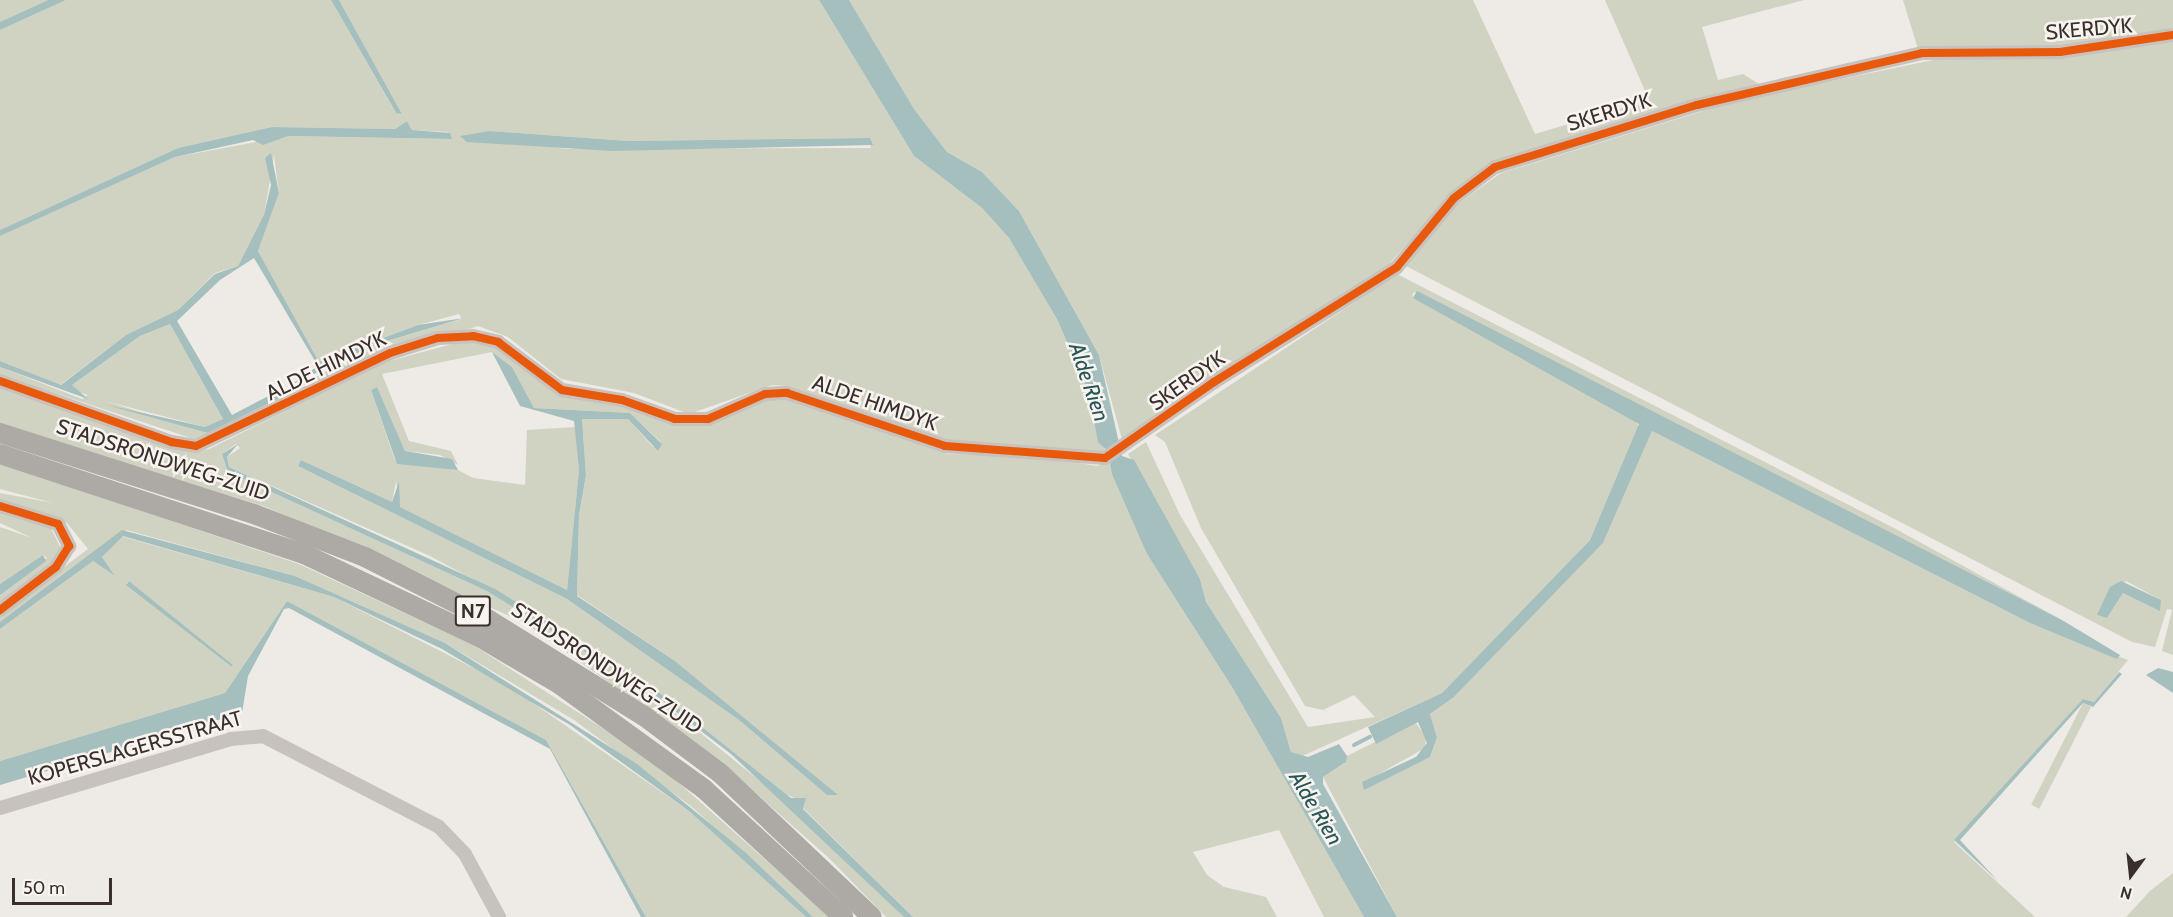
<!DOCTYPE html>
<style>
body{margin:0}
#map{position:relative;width:2173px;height:917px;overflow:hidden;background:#eeeae6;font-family:Cabin,sans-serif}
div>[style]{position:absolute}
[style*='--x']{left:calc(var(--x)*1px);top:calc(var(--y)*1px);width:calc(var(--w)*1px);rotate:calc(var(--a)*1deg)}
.green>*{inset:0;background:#d0d3c2;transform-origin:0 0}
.water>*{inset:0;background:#a4bfbd}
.stream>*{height:4px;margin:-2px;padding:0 2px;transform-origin:2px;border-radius:2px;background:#a4bfbd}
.minor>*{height:14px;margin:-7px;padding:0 7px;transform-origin:7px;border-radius:7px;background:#c8c2be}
.highway>*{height:20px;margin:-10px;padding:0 10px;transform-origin:10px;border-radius:10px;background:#ada9a5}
.cycleway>*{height:8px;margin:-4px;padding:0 4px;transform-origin:4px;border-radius:4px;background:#e8590c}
span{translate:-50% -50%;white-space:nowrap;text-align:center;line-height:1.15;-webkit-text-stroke:5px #f9f4ef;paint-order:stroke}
.shield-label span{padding:2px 4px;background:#f9f4ef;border:2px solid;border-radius:4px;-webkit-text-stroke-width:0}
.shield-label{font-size:20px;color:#39302d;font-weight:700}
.street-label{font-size:21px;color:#39302d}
.water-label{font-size:22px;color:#265657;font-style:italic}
.north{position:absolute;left:2101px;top:845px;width:60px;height:60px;-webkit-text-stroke:4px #f9f4ef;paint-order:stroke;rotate:195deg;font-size:16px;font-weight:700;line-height:24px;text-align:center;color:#39302d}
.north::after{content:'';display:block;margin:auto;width:21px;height:27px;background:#39302d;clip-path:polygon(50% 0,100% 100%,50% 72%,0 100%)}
.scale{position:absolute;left:12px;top:878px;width:100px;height:27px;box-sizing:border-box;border:3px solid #39302d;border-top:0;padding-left:8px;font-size:18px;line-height:21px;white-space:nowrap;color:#39302d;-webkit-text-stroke:4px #f9f4ef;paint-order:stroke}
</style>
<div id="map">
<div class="green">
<i style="clip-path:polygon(0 0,48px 0,0 22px)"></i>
<i style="clip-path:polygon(evenodd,66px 0,331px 0,395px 112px,402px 114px,339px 0,819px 0,914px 156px,982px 208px,1009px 238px,1058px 321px,1089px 394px,1105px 453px,950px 442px,788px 386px,772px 385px,689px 414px,634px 393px,561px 379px,508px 337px,478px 326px,295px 388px,377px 344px,462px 319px,459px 314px,418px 325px,319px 362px,258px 251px,279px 193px,274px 155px,264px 216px,238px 266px,215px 273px,178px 310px,126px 335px,60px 385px,0 361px,0 236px,175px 157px,288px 136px,452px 139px,447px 132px,412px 130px,407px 121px,395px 129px,272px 127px,178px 148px,0 230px,0 30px,66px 0,490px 131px,628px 141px,869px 138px,871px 148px,568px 149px,505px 142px,490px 131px)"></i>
<i style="clip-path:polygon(849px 0,1473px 0,1535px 134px,1649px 100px,1605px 0,1804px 0,1702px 27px,1718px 80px,1743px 74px,1759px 84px,1483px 169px,1448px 197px,1384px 270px,1123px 443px,1099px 355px,1019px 211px,982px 172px,947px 152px,914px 109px)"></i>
<i style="clip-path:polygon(1903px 0,2173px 0,2173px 30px,2056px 46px,1918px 49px)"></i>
<i style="clip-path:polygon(evenodd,2173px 41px,2173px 655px,2162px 651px,2172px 610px,2167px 609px,2155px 647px,2132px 642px,1406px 266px,1456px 205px,1501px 173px,1739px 100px,1938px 59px,2087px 54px,2173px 41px,2126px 581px,2161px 600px,2123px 593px,2107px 618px,2097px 615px,2126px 581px)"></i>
<i style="clip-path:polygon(1397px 274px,1894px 528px,2062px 620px,1414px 292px,1412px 296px,1634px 417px,1639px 427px,1590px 540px,1442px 693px,1300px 757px,1291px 752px,1281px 718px,1206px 602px,1200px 579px,1128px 454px,1146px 442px,1180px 515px,1308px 727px,1375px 717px,1354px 695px,1323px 710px,1305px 706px,1201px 528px,1165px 442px,1155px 435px)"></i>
<i style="clip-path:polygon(170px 324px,223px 419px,205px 427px,105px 401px,208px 433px,286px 398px,200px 441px,0 375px,0 367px,82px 399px,88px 395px,71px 390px,72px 385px,140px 336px)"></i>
<i style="clip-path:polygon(evenodd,463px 341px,492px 345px,557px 394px,616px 405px,677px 426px,698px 425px,774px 398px,787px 399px,948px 454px,1042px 457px,1097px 466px,1110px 462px,1147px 554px,1232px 687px,1364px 917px,1324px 917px,1279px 830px,1193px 852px,1207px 875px,1224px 887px,1266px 897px,1277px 917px,913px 917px,803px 808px,805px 803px,786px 794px,652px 687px,561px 627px,430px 556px,229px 467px,227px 457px,240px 448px,236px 444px,222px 454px,228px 472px,487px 591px,646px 689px,792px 807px,904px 917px,886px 917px,829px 858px,718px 760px,525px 623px,266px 507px,0 424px,0 386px,197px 451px,209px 449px,382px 363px,463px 341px,492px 352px,512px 367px,534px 408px,630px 413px,661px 442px,653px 447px,628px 419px,582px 419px,586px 475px,579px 515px,577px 595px,675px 661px,837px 795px,827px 795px,739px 720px,567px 599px,298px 466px,301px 460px,392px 502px,396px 481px,400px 507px,567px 590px,579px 470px,575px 427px,527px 430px,525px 485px,473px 478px,458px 470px,395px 460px,371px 390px,377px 387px,405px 451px,440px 455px,458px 465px,451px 451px,409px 441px,382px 374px,492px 352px)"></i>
<i style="clip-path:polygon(1652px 431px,2030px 623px,2128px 660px,2094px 702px,2084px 699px,1954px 842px,2035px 917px,1397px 917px,1323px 777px,1345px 763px,1343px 758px,1415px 722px,1426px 737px,1425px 748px,1361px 784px,1430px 757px,1437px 739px,1430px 714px,1454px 697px,1603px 543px)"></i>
<i style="clip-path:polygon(0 463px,299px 564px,473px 645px,654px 761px,830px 917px,813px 917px,692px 807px,574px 720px,445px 643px,295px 576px,126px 530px,0 622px,0 615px,88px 549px,67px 523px,0 501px,0 493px,53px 503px,0 489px)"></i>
<i style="clip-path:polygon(0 511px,51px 528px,60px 547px,55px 561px,0 604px,0 595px,47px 558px,43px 555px,0 584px,0 527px,32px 538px,0 523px)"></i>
<i style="clip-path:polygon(evenodd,121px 536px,334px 597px,507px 685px,689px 811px,806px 917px,646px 917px,546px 740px,287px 601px,225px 693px,0 761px,0 629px,93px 561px,115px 576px,102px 557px,121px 536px,129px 581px,233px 665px,232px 667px,126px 584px,129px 581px)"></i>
<i style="left:2083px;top:703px;width:9px;height:114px;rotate:27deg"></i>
<i style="clip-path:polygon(2173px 873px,2173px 917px,2126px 917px,2150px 891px)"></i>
</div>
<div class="water">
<i style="clip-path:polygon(48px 0,66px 0,0 30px,0 22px)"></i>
<i style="clip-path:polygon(331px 0,339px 0,402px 114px,396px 113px)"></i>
<i style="clip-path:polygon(819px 0,849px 0,914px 109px,947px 152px,982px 172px,1019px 211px,1099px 355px,1122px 456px,1134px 460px,1200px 579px,1206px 602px,1281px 718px,1291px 752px,1308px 757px,1339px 744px,1347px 756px,1346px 762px,1323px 777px,1323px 784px,1397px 917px,1364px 917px,1232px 687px,1147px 554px,1112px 474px,1110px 462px,1115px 459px,1098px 442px,1089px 394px,1058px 321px,1009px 238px,982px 208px,914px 156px)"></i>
<i style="clip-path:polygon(407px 121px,412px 130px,450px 133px,452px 139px,288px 136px,263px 145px,253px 140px,175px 157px,0 236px,0 230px,178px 148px,272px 127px,395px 129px)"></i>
<i style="clip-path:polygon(490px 131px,628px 141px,870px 138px,873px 145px,612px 151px,467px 142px,460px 136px)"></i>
<i style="clip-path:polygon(271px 153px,279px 193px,258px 251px,319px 362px,418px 325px,464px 318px,377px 344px,291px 385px,318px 366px,254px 258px,220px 280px,177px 321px,232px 415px,280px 390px,286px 395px,208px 433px,103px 404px,205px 427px,223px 419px,170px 324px,140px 336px,72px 385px,88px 399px,0 367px,0 361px,61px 385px,126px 335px,178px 310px,215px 274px,238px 266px,264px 215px,271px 185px,265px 158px)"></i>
<i style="clip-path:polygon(1417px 291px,2062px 620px,2120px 655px,2117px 659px,2030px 623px,1652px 431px,1603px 543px,1454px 697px,1430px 714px,1437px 738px,1430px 757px,1364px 790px,1362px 782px,1416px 757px,1427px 743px,1418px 722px,1376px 744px,1368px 727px,1442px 693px,1590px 540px,1639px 424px,1413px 298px)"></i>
<i style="clip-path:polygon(492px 352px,512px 367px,534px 408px,630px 413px,662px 444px,658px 451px,628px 419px,582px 419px,586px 475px,579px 515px,577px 596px,675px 661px,838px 795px,827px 795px,739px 720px,567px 599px,298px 466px,301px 460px,392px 502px,399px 482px,400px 507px,567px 590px,579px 470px,574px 421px,520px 406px)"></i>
<i style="clip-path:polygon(377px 387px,405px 451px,452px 459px,458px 470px,397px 464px,371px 390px)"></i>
<i style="clip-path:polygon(238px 444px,227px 457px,229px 467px,495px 589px,652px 687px,791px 798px,806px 798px,803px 809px,913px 917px,904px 917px,731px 754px,646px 689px,487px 591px,228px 472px,222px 454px)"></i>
<i style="clip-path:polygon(122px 530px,295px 576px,445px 643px,637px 764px,746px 853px,813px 917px,806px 917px,689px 811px,570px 725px,442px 649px,334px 597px,123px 536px,102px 557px,115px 576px,93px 561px,0 629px,0 622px)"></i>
<i style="clip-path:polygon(43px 555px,46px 561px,0 595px,0 584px)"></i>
<i style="clip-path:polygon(129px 581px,233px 665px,232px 667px,126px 585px)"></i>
<i style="clip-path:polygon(2121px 581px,2161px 600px,2160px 611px,2123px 593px,2107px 618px,2097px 615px,2110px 587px)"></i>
<i style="clip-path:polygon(287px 601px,546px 740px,646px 917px,641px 917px,550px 749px,289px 608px,284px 609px,248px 676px,242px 713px,0 785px,0 761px,225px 693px)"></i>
<i style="clip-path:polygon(2158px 668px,2173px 672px,2173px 693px,2146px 675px)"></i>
<i style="clip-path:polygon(2119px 672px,2122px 674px,2093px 707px,2083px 703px,1960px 840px,1998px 881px,1954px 840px,2083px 699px,2094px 702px)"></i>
</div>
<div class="stream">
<i style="--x:1354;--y:745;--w:18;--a:-27"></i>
</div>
<div class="minor">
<i style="--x:0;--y:381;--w:182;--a:19.6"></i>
<i style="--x:171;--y:442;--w:25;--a:9"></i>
<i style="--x:196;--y:446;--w:215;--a:-25.6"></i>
<i style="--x:390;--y:353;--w:50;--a:-17.4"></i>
<i style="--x:438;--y:338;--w:35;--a:-3"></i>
<i style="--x:473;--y:336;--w:26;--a:13"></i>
<i style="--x:498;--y:342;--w:80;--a:36.9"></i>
<i style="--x:562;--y:390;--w:61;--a:9.5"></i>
<i style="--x:622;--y:400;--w:56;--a:19.7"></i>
<i style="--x:675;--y:419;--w:33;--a:0"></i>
<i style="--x:708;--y:419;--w:62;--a:-23.7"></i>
<i style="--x:765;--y:394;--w:22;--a:-3"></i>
<i style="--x:787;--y:393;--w:167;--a:18.5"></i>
<i style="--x:945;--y:446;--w:160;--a:4.3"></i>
<i style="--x:1105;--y:458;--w:133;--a:-34.9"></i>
<i style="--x:1214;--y:382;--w:216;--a:-32.1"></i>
<i style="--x:1397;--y:267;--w:89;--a:-50.4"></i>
<i style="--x:1454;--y:198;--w:51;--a:-37.1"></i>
<i style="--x:1495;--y:167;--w:211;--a:-17.1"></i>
<i style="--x:1697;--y:105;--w:231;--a:-13"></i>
<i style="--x:1922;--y:53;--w:138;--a:-0.4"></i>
<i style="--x:2060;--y:52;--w:114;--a:-8.6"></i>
<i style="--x:0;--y:506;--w:61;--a:17.2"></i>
<i style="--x:58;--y:524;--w:25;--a:63"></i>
<i style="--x:69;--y:546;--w:25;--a:122"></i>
<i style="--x:56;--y:567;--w:71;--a:142.5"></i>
<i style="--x:0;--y:808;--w:241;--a:-16.6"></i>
<i style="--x:231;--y:739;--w:32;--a:-5"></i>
<i style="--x:263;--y:736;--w:198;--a:27.3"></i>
<i style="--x:439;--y:827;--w:37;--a:46"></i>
<i style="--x:465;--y:854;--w:72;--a:61.6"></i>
</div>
<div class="highway">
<i style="--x:0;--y:433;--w:267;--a:17.7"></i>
<i style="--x:254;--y:514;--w:119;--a:21.2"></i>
<i style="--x:365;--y:557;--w:139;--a:26.9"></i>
<i style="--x:489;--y:620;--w:182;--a:31.8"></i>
<i style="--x:644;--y:716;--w:95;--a:36.9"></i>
<i style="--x:720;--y:773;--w:209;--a:43.5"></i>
<i style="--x:0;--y:454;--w:320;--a:18.2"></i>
<i style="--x:304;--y:554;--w:196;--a:25.4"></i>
<i style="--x:481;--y:638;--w:91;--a:30.5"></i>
<i style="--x:559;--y:684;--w:179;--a:35.9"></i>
<i style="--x:704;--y:789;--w:189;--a:42.6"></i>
</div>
<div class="cycleway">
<i style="--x:0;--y:381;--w:182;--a:19.6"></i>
<i style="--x:171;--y:442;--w:25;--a:9"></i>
<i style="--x:196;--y:446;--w:215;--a:-25.6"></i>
<i style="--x:390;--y:353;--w:50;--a:-17.4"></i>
<i style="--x:438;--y:338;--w:35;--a:-3"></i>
<i style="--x:473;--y:336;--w:26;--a:13"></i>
<i style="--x:498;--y:342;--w:80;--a:36.9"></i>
<i style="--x:562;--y:390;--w:61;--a:9.5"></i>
<i style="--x:622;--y:400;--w:56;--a:19.7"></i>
<i style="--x:675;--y:419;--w:33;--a:0"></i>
<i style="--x:708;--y:419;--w:62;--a:-23.7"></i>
<i style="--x:765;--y:394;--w:22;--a:-3"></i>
<i style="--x:787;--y:393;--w:167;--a:18.5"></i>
<i style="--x:945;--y:446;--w:160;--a:4.3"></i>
<i style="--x:1105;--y:458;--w:133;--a:-34.9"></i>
<i style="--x:1214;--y:382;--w:216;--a:-32.1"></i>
<i style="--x:1397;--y:267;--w:89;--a:-50.4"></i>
<i style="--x:1454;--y:198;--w:51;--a:-37.1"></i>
<i style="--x:1495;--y:167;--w:211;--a:-17.1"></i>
<i style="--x:1697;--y:105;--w:231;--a:-13"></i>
<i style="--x:1922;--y:53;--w:138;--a:-0.4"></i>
<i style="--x:2060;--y:52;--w:114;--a:-8.6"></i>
<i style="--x:0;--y:506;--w:61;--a:17.2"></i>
<i style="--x:58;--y:524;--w:25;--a:63"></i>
<i style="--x:69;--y:546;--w:25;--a:122"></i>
<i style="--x:56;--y:567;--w:71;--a:142.5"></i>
</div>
<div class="shield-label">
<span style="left:473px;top:611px">N7</span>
</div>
<div class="street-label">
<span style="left:2089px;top:29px;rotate:-5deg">SKERDYK</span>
<span style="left:1609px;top:112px;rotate:-17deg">SKERDYK</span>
<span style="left:326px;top:366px;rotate:-26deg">ALDE HIMDYK</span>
<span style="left:1187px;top:381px;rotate:-35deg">SKERDYK</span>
<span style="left:875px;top:403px;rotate:19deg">ALDE HIMDYK</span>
<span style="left:163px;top:460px;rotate:18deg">STADSRONDWEG-ZUID</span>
<span style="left:607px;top:668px;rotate:33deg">STADSRONDWEG-ZUID</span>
<span style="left:135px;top:748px;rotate:-16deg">KOPERSLAGERSSTRAAT</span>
</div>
<div class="water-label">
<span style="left:1089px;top:382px;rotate:71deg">Alde Rien</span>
<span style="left:1316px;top:808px;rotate:59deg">Alde Rien</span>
</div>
<div class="north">N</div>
<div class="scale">50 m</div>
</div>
